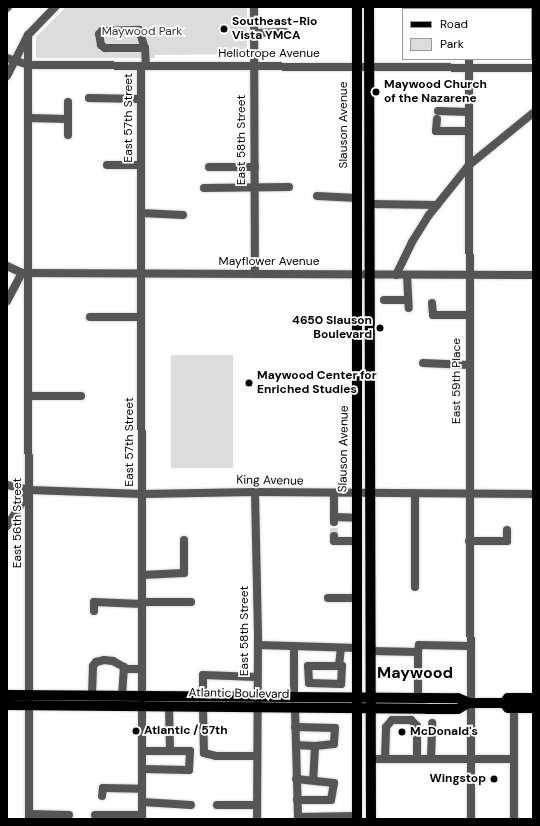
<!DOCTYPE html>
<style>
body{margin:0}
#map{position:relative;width:540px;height:826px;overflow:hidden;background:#fff;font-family:"DM Sans",sans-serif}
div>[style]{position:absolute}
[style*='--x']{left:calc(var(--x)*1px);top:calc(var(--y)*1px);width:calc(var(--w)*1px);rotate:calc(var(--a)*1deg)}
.green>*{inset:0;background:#dcdcdc;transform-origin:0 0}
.minor-tunnel>*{height:8px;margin-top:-4px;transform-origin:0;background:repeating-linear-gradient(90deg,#d9d9d9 0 8px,transparent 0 12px)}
.roads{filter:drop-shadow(0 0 1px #dbdbdb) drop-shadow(0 0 1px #dbdbdb)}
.minor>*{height:8px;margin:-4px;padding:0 4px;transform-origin:4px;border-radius:4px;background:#555}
.major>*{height:10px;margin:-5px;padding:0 5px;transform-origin:5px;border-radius:5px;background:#000}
.dots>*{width:11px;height:11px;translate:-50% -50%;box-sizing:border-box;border:2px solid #fff;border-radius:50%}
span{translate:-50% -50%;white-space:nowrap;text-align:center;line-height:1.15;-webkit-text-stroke:3.5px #fff;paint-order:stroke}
.poi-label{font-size:12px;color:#000;font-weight:700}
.left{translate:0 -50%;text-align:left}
.right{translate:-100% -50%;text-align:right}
.park-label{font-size:12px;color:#333}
.street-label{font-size:12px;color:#000}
.district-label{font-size:16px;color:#000;font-weight:700}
.frame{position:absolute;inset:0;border:8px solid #000;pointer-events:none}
.legend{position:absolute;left:402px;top:8px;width:130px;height:52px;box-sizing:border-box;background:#fff;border:1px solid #999;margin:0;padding:5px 7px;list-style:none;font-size:12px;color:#000}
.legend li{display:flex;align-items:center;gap:8px;height:20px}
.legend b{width:20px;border:1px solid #999}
</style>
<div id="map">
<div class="green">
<i style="clip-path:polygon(66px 7px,247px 7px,247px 52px,245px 54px,155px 55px,155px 58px,36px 58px,36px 37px)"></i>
<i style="left:171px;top:355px;width:62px;height:113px"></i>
</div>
<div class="minor-tunnel">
<i style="--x:334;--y:536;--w:14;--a:-90"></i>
</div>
<div class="roads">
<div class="minor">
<i style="--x:254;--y:7;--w:267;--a:89.8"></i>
<i style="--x:469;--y:7;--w:2;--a:90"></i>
<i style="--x:7;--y:8;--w:1;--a:-45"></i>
<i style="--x:254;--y:33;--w:31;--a:-2"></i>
<i style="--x:28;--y:35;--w:784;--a:89.93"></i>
<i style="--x:145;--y:48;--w:40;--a:180"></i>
<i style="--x:105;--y:48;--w:5;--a:-143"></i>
<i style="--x:101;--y:45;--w:11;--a:-100"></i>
<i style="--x:99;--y:34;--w:4;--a:-45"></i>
<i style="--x:102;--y:31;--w:37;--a:-2"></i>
<i style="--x:139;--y:30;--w:19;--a:72"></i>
<i style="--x:145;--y:48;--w:18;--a:87"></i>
<i style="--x:7;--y:58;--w:22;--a:18"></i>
<i style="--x:28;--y:65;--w:505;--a:0.34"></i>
<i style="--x:469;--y:59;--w:760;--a:89.85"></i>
<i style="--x:141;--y:66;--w:753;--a:89.92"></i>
<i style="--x:7;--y:76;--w:46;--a:-62.9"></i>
<i style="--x:28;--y:35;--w:39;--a:-46"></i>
<i style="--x:89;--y:98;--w:52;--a:1.1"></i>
<i style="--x:438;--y:111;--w:31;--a:2"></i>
<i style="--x:28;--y:118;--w:40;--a:1.4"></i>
<i style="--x:68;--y:119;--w:17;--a:-90"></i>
<i style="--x:437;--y:119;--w:12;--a:95"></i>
<i style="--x:436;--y:131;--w:33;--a:0"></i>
<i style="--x:68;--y:135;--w:16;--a:-90"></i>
<i style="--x:107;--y:165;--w:34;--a:0"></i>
<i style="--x:209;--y:167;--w:46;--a:0"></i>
<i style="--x:204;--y:188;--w:85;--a:-0.7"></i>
<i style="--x:317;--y:196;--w:40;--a:2.9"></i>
<i style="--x:369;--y:204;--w:68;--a:0.8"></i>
<i style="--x:141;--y:213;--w:42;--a:2.7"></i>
<i style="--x:7;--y:266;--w:17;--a:25"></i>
<i style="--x:22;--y:273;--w:511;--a:0.22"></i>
<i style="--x:396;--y:275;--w:37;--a:-64"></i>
<i style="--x:412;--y:242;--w:32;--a:-58"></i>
<i style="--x:429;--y:215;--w:64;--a:-51.3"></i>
<i style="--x:469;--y:165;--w:82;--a:-39.1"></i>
<i style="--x:407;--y:275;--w:33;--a:87"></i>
<i style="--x:384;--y:300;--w:24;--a:0"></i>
<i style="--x:7;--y:301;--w:32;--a:-62"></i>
<i style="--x:432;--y:303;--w:12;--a:85"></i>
<i style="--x:433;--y:315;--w:36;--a:0"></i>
<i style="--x:90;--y:317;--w:51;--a:0"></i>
<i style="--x:423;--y:363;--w:46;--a:2.5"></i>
<i style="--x:29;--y:396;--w:52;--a:0"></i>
<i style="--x:7;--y:485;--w:24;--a:12"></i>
<i style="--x:30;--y:490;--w:112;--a:2"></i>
<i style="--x:142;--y:494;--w:113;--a:-1"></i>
<i style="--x:255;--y:492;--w:278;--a:0.4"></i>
<i style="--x:255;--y:492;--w:146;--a:88.8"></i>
<i style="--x:258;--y:638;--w:181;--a:90.3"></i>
<i style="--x:334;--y:493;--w:29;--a:90"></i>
<i style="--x:334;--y:517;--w:23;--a:2"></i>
<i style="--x:7;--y:526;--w:43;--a:-57.4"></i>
<i style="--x:334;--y:536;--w:5;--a:90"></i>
<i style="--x:334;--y:541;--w:24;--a:0"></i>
<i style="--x:469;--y:541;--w:38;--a:0"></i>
<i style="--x:507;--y:541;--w:11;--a:-90"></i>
<i style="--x:142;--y:575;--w:42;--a:-2.7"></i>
<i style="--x:184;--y:573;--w:33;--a:-90"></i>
<i style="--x:415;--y:587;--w:93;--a:-90"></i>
<i style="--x:328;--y:598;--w:30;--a:0"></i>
<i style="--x:142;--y:602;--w:49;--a:0"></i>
<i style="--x:94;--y:611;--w:9;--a:-90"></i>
<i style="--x:94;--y:602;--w:48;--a:2.4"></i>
<i style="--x:258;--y:645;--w:100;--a:1.7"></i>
<i style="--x:371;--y:651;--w:47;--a:1.2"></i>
<i style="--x:418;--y:652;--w:7;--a:-82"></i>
<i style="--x:419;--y:645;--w:50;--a:1.1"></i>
<i style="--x:308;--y:666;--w:34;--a:0"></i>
<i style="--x:342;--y:666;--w:18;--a:93"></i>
<i style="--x:341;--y:684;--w:32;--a:-178"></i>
<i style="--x:309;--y:683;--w:17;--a:-93"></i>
<i style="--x:339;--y:666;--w:18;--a:-84"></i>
<i style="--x:124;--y:669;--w:18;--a:0"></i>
<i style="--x:92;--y:695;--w:29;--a:-88"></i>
<i style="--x:93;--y:666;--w:5;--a:-53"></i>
<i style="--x:96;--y:662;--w:8;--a:-14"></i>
<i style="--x:104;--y:660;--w:9;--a:6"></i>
<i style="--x:113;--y:661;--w:13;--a:29"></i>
<i style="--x:124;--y:667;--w:28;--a:94"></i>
<i style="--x:203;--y:696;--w:21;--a:-90"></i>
<i style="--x:203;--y:675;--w:54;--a:2.1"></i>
<i style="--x:294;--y:697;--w:51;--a:-90"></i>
<i style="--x:418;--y:697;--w:45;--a:-90"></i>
<i style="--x:169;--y:706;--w:45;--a:88.7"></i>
<i style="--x:203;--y:707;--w:46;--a:88.8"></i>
<i style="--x:204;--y:753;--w:12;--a:14"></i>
<i style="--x:216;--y:756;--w:41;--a:0"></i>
<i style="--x:295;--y:709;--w:110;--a:88.4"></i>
<i style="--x:295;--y:727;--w:40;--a:1.4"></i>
<i style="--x:335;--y:728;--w:16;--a:94"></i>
<i style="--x:334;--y:744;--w:19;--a:174"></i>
<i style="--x:315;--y:746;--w:34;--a:93"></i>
<i style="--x:296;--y:745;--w:19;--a:3"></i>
<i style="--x:431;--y:758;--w:35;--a:-88"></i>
<i style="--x:370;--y:759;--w:144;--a:0"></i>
<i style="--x:385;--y:759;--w:32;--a:-88"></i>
<i style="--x:386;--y:727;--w:9;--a:-49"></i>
<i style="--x:392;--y:720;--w:19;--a:0"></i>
<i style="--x:411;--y:720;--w:8;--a:45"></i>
<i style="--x:417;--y:726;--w:33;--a:90"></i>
<i style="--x:142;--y:769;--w:47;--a:1.2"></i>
<i style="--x:189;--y:770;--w:19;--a:-87"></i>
<i style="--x:190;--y:751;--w:48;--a:180"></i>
<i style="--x:296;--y:779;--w:38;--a:6"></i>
<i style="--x:334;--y:783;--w:17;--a:100"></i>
<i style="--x:331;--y:800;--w:34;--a:180"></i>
<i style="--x:102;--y:796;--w:8;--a:-83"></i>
<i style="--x:103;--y:788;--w:39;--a:1"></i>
<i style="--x:142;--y:802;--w:49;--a:3.5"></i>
<i style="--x:217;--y:805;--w:40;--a:0"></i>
<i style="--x:29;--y:814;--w:40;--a:1.4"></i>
<i style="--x:95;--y:815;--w:47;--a:0"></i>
<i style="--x:298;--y:817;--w:59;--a:-1"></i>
<i style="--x:514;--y:819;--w:111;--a:-90"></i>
</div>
<div class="major">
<i style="--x:357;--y:7;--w:812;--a:90"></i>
<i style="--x:369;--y:7;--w:812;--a:89.86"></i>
<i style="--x:7;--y:695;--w:451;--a:0.4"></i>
<i style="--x:458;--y:698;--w:12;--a:24"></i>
<i style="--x:469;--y:703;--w:35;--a:0"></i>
<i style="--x:504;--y:703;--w:6;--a:51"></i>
<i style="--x:508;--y:708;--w:25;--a:0"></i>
<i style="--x:504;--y:703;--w:6;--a:-51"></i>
<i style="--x:508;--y:698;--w:25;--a:0"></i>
<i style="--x:7;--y:705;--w:420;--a:0.5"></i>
<i style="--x:427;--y:709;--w:31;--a:0"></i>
<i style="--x:458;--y:709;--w:13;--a:-29"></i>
</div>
</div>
<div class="dots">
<i style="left:224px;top:29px;background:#000"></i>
<i style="left:376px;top:92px;background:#000"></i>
<i style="left:380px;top:328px;background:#000"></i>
<i style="left:249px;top:383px;background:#000"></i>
<i style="left:136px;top:731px;background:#000"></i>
<i style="left:402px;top:732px;background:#000"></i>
<i style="left:494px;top:779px;background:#000"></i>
</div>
<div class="poi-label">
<span class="left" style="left:232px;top:29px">Southeast-Rio<br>Vista YMCA</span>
<span class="left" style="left:384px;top:92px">Maywood Church<br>of the Nazarene</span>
<span class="right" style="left:372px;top:328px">4650 Slauson<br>Boulevard</span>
<span class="left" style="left:257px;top:383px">Maywood Center for<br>Enriched Studies</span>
<span class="left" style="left:144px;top:731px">Atlantic / 57th</span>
<span class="left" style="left:410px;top:732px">McDonald's</span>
<span class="right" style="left:486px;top:779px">Wingstop</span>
</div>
<div class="park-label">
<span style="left:142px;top:32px">Maywood Park</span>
</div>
<div class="street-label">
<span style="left:269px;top:54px">Heliotrope Avenue</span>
<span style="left:129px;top:118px;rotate:-90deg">East 57th Street</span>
<span style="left:344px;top:125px;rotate:-90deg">Slauson Avenue</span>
<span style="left:242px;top:140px;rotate:-90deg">East 58th Street</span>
<span style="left:269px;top:262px">Mayflower Avenue</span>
<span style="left:457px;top:381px;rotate:-90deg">East 59th Place</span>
<span style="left:130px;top:442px;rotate:-90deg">East 57th Street</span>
<span style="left:344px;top:449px;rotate:-89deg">Slauson Avenue</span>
<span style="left:270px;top:481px;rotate:1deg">King Avenue</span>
<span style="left:18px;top:523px;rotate:-90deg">East 56th Street</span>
<span style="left:245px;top:631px;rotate:-90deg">East 58th Street</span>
<span style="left:239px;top:694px;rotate:1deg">Atlantic Boulevard</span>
</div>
<div class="district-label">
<span style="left:415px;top:673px">Maywood</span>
</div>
<div class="frame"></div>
<ul class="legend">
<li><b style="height:5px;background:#000"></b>Road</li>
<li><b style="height:11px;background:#dcdcdc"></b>Park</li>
</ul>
</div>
